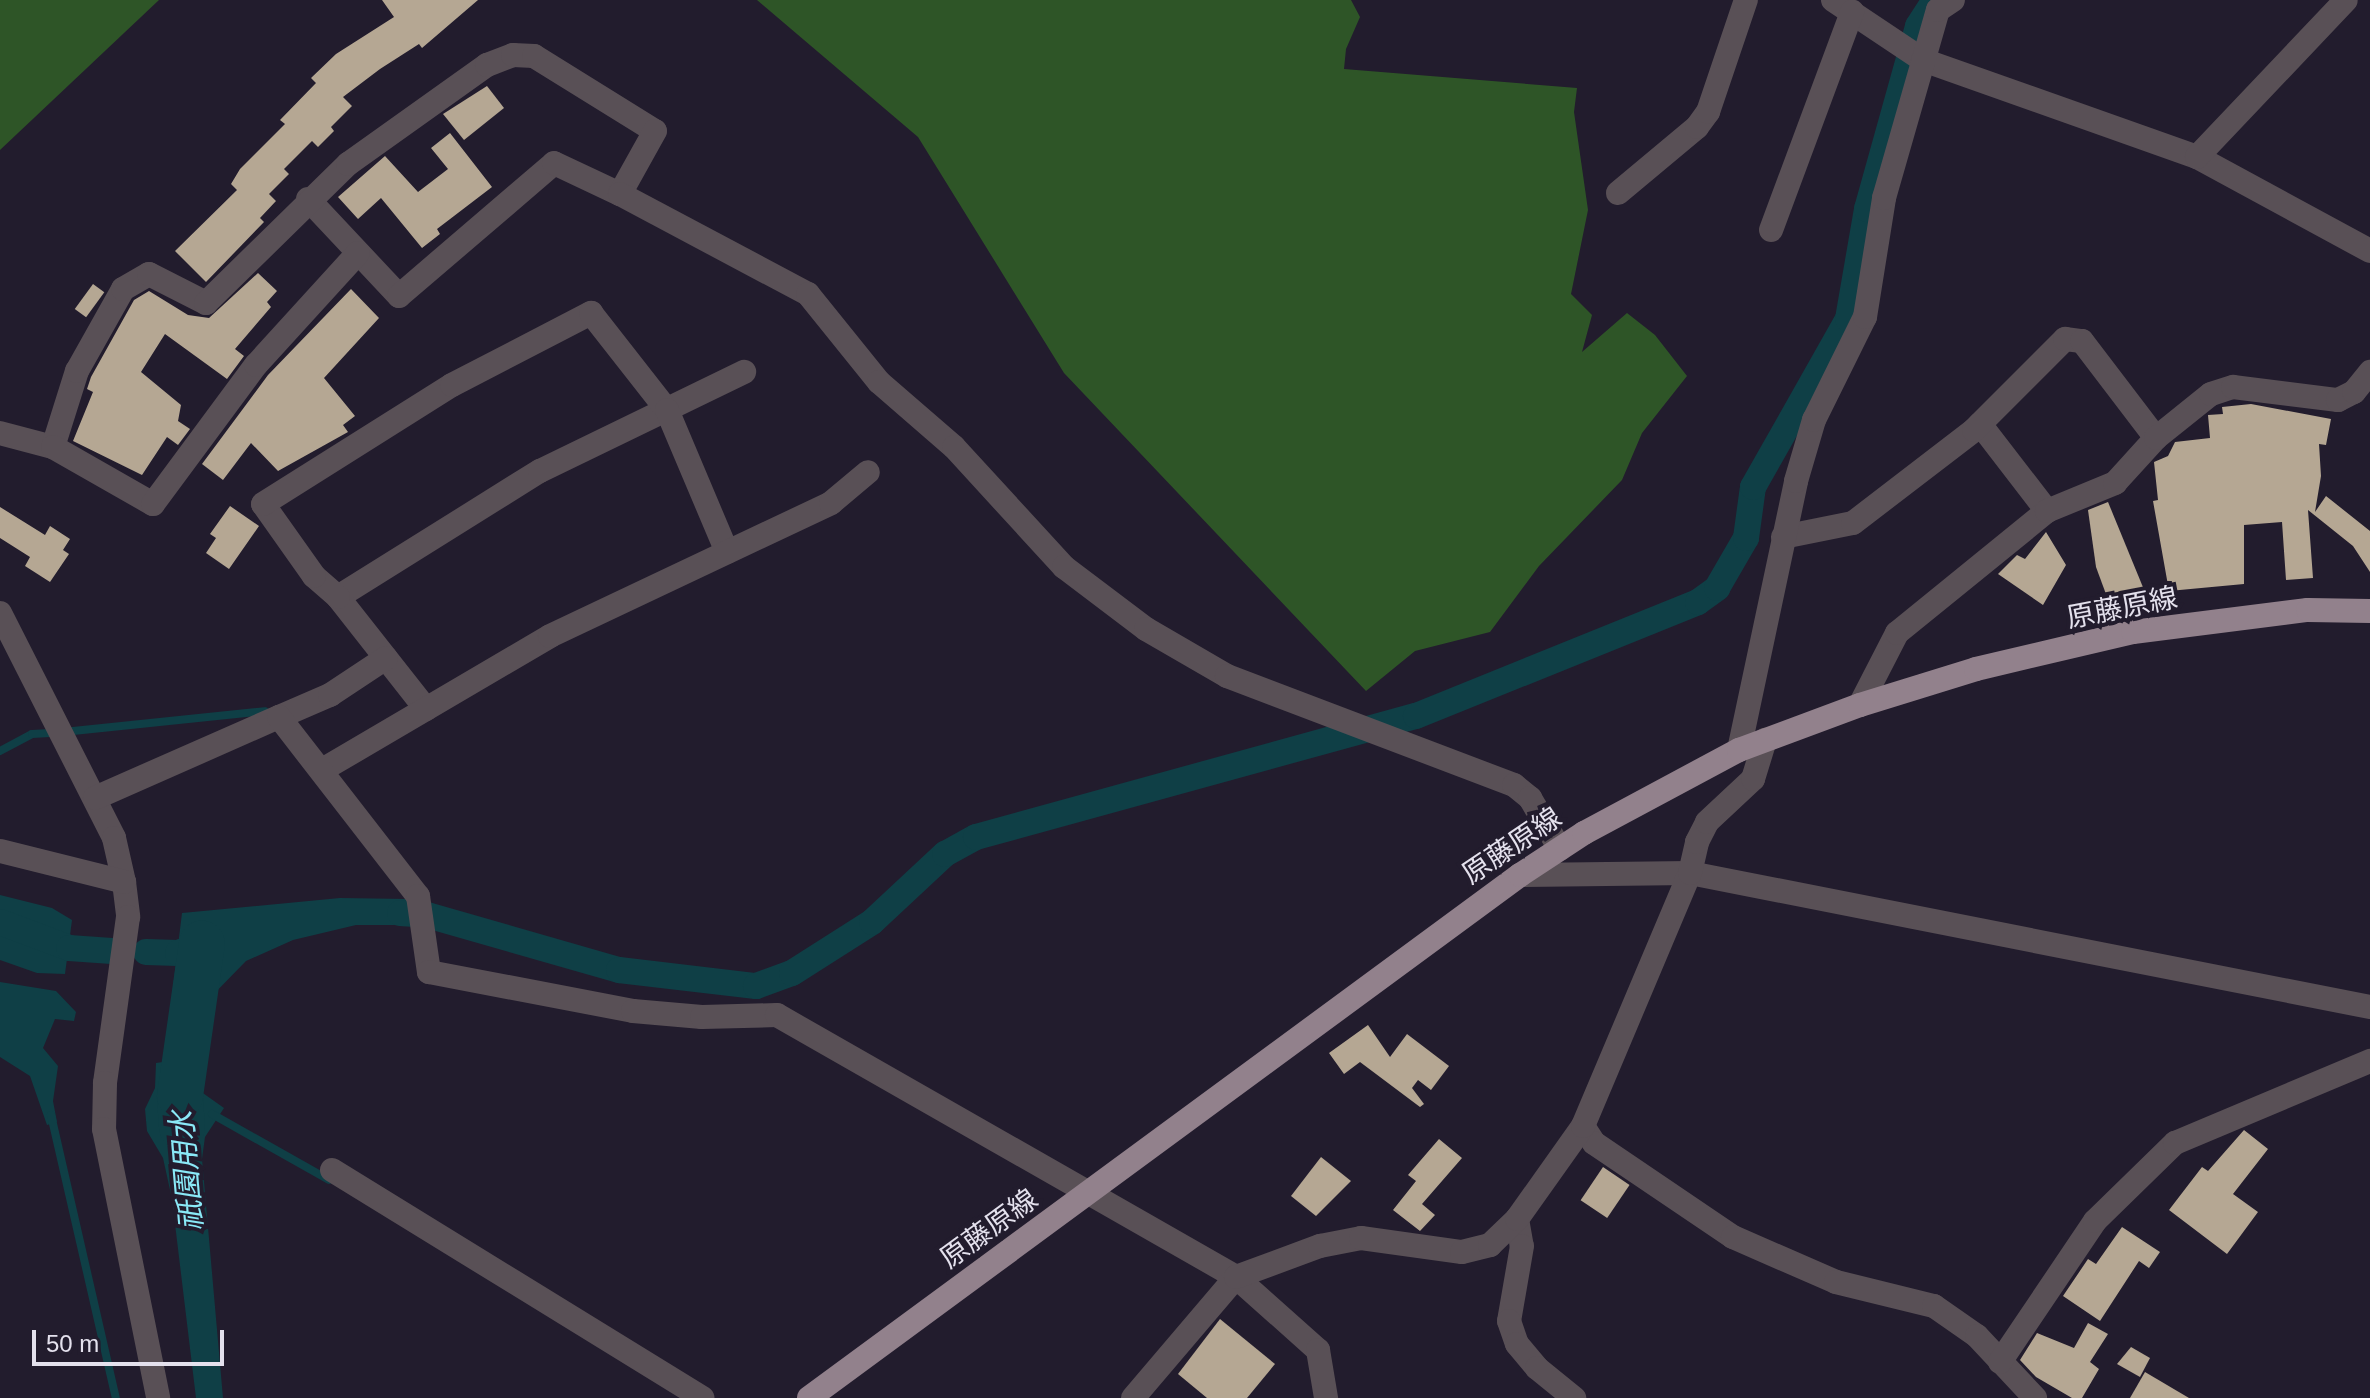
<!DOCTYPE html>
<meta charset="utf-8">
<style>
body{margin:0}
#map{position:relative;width:2370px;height:1398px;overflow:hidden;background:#221c2d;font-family:Arial,"Noto Sans JP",sans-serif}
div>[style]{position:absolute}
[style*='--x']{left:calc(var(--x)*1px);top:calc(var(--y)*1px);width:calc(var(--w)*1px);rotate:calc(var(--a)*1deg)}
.forest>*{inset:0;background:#2e5527}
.water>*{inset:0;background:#0f3f46}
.stream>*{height:8px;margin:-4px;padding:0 4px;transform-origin:4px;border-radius:4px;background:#0f3f46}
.canal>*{height:26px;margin:-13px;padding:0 13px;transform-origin:13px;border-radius:13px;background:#0f3f46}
.river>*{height:46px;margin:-23px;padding:0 23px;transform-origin:23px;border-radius:23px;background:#0f3f46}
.building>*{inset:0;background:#b5a793;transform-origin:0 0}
.minor>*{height:24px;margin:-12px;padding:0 12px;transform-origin:12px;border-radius:12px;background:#595056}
.major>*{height:24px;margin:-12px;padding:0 12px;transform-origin:12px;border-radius:12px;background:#92818c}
span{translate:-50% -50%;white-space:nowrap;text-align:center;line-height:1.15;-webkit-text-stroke:8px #221c2d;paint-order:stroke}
.street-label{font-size:28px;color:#e4e1ed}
.water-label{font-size:30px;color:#8ae9f7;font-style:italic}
.scale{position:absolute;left:32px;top:1330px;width:192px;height:36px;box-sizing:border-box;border:4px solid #e4e1ed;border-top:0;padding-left:10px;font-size:24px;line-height:28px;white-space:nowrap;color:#e4e1ed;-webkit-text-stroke:6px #221c2d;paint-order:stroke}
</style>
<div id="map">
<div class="forest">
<i style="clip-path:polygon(0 0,159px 0,0 150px)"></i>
<i style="clip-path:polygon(757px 0,1351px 0,1360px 17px,1346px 49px,1344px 69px,1577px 88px,1574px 112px,1588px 210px,1571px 294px,1592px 315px,1582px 352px,1627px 313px,1655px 335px,1687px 376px,1642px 433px,1622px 480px,1539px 566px,1490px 632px,1415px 651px,1366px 691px,1064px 373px,918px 137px)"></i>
</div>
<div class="water">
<i style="clip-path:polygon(0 895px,52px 908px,72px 920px,65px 974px,37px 973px,0 960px)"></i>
<i style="clip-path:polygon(340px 898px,407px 899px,413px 925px,356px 925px,293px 940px,246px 961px,205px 1003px,172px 995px,182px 913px)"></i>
<i style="clip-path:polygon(0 982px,56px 991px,76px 1012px,74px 1021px,55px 1019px,43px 1048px,58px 1066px,53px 1101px,57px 1122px,47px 1125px,30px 1076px,0 1057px)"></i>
<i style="clip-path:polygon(170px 1061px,189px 1068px,200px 1091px,224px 1108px,205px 1137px,202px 1159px,223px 1398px,196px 1398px,172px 1199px,163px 1158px,147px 1131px,145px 1109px,155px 1088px,156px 1063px)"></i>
</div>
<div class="stream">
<i style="--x:73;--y:731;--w:193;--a:-5.9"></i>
<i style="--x:0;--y:751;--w:36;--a:-28"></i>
<i style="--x:32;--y:734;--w:18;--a:-3"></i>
<i style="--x:212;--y:1114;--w:134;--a:29.4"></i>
<i style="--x:51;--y:1115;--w:290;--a:77.1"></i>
</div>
<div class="canal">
<i style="--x:400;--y:913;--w:27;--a:4"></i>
<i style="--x:427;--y:915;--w:200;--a:16"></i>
<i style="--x:619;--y:970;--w:138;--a:6.7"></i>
<i style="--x:756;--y:986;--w:38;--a:-20"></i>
<i style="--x:792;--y:973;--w:95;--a:-32.5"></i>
<i style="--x:872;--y:922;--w:100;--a:-43"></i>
<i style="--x:945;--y:854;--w:35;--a:-29"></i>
<i style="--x:976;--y:837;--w:456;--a:-15.4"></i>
<i style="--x:1416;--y:716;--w:304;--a:-22"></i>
<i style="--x:1698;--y:602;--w:24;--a:-36"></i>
<i style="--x:1717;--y:588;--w:58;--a:-59.9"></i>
<i style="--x:1746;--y:538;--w:51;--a:-82.2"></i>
<i style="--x:1753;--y:487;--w:193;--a:-60.5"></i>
<i style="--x:1848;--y:319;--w:112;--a:-80.2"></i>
<i style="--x:1867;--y:209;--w:190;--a:-74.4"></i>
<i style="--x:1918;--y:26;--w:31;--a:-57"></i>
<i style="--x:0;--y:922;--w:74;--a:20.6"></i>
<i style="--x:69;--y:948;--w:43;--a:4"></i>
<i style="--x:146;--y:952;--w:32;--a:2"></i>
<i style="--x:178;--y:953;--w:35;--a:-20"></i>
</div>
<div class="river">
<i style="--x:182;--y:1127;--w:31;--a:-94"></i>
<i style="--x:180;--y:1096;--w:154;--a:-81.8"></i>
</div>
<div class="building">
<i style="clip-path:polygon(382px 0,478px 0,422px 48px,419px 44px,380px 69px,343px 97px,352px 106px,331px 127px,334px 131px,318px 147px,312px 141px,284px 169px,289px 174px,269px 194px,276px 201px,260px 218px,264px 222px,206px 282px,175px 251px,237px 190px,231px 184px,240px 169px,285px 124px,280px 120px,316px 83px,311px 78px,336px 54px,394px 17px)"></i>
<i style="clip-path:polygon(487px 86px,504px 108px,464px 140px,443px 114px)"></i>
<i style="clip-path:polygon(450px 133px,492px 187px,437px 229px,440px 234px,422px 248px,381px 198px,358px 219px,338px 197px,385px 156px,418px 192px,448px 169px,431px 148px)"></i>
<i style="clip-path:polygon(258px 273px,277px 291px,267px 302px,271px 307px,235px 349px,244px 356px,227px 379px,165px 334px,141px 372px,181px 405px,178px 421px,190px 429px,178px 445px,167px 437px,142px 475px,73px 441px,93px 392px,87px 389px,91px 377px,134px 300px,149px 291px,188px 315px,209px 318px)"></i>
<i style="left:93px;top:284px;width:14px;height:31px;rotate:36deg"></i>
<i style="clip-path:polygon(351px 289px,379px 318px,324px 378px,355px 416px,343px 425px,348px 432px,278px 471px,251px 443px,223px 480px,202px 464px,268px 375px)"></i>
<i style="clip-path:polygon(2251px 404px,2331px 419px,2326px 445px,2319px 444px,2321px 476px,2315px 512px,2326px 496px,2370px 531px,2370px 572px,2353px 546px,2308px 510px,2313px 578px,2286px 580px,2282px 522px,2244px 525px,2244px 584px,2169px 591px,2153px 501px,2158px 500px,2154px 462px,2168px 456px,2175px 442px,2210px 438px,2208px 415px,2223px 414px,2222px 407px)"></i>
<i style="clip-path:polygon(2108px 502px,2147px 597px,2141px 600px,2110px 605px,2096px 567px,2088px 510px)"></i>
<i style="clip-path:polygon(230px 506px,259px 526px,229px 569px,206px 553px,216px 538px,210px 534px)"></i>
<i style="clip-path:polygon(0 507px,45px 535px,50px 526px,70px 539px,63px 550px,69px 554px,50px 582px,25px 566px,30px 557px,0 538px)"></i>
<i style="clip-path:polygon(2046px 532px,2066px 565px,2043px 605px,1998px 574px,2017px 555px,2025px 559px)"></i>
<i style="clip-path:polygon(1368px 1025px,1390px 1057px,1407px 1034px,1449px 1066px,1431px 1090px,1418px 1080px,1412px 1088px,1424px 1104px,1420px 1107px,1360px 1062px,1344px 1074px,1329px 1053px)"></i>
<i style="clip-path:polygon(2244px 1130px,2268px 1149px,2233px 1194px,2258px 1212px,2227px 1254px,2169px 1210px,2202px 1167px,2208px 1171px)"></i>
<i style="clip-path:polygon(1439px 1139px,1462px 1158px,1422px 1204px,1435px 1215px,1420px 1231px,1393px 1210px,1416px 1181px,1408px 1175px)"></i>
<i style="clip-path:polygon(1321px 1157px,1351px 1181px,1316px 1216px,1291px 1196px)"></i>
<i style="left:1603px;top:1167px;width:32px;height:40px;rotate:34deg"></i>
<i style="clip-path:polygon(2122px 1227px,2160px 1252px,2149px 1268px,2139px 1261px,2100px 1321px,2063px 1296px,2088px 1259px,2096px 1264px)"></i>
<i style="clip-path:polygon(1220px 1319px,1275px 1364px,1247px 1398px,1207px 1398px,1178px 1374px)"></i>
<i style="clip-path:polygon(2088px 1323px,2108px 1334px,2090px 1362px,2099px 1369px,2082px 1398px,2072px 1398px,2036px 1377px,2020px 1360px,2037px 1333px,2074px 1348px)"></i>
<i style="clip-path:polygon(2131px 1347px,2150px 1358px,2140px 1377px,2117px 1364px)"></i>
<i style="clip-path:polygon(2145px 1372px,2189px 1398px,2130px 1398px)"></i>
</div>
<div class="minor">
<i style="--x:1833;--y:0;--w:108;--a:33.7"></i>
<i style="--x:1923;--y:60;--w:291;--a:19.5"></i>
<i style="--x:2197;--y:157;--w:197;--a:28.5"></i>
<i style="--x:2197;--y:157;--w:216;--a:-46.5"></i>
<i style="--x:1618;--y:193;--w:103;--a:-39.9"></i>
<i style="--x:1697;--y:127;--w:19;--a:-54"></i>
<i style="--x:1708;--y:112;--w:118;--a:-71.3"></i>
<i style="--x:308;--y:199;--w:133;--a:46.8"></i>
<i style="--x:399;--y:296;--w:204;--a:-40.6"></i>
<i style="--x:554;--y:163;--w:73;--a:25.2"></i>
<i style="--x:1771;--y:230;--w:233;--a:-69.6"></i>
<i style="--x:1980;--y:424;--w:110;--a:52.4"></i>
<i style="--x:0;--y:433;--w:55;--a:14.8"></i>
<i style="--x:53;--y:447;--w:80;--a:-72.5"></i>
<i style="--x:77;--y:371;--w:94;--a:-60.7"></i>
<i style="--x:123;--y:289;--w:30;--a:-30"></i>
<i style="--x:149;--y:274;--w:64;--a:27"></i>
<i style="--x:206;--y:303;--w:199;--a:-44.4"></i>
<i style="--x:348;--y:164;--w:171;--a:-35.5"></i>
<i style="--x:487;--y:65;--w:28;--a:-21"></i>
<i style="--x:513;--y:55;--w:21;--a:3"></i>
<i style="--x:534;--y:56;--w:142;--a:31.8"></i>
<i style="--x:655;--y:131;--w:72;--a:119.1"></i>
<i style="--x:620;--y:194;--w:213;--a:28"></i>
<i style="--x:808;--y:294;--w:113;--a:51.1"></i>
<i style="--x:879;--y:382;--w:99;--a:40.9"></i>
<i style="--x:954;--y:447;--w:163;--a:47.5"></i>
<i style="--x:1064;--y:567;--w:103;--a:37.1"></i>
<i style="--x:1146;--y:629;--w:94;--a:30.1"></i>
<i style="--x:1227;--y:676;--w:307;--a:20.8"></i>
<i style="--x:1514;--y:785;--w:21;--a:39"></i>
<i style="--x:1530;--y:798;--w:59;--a:59.5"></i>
<i style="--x:53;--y:447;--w:115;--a:29.7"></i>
<i style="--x:153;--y:504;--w:173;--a:-53.5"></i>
<i style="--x:256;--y:365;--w:151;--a:-47.7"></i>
<i style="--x:1783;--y:537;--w:71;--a:-11.3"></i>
<i style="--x:1853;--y:523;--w:153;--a:-37.5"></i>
<i style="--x:1974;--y:430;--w:129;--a:-45"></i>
<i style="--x:2065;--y:339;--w:17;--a:7"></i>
<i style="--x:2082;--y:341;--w:122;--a:52.7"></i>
<i style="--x:338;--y:597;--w:238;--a:-32"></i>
<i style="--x:540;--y:471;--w:227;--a:-25.9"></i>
<i style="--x:0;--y:613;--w:252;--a:63.1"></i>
<i style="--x:114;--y:838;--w:45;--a:77.2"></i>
<i style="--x:124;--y:882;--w:35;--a:83"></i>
<i style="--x:128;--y:917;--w:168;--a:97.9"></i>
<i style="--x:105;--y:1083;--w:46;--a:91.2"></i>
<i style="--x:104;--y:1129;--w:274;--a:78.6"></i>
<i style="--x:1860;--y:705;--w:81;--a:-62.8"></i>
<i style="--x:1897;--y:633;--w:193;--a:-39.1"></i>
<i style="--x:2047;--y:511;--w:74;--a:-22.4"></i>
<i style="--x:2115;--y:483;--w:61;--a:-47.7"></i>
<i style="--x:2156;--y:438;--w:70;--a:-38.7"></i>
<i style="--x:2211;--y:394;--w:23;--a:-18"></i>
<i style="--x:2233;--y:387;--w:106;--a:7.1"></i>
<i style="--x:2338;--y:400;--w:18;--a:-27"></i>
<i style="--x:2354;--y:392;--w:26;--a:-51"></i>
<i style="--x:426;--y:709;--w:142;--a:-128.2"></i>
<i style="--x:338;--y:597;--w:32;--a:-139"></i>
<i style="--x:314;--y:576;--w:88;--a:-125.3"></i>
<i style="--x:263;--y:504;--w:223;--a:-32.2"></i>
<i style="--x:452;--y:385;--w:157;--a:-27.4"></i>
<i style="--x:591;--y:313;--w:123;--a:51.9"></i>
<i style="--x:667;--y:410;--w:154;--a:67.1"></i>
<i style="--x:279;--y:717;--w:56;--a:-23.3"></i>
<i style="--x:330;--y:695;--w:67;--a:-33.5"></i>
<i style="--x:1739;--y:750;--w:275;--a:-78"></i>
<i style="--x:1796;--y:481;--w:64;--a:-73.6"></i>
<i style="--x:1814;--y:420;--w:115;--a:-63.7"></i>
<i style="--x:1865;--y:317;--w:121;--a:-80.9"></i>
<i style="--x:1884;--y:198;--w:196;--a:-74"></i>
<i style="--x:1938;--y:10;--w:18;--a:-34"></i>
<i style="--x:322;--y:770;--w:264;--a:-30.4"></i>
<i style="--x:550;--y:636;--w:311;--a:-25.3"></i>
<i style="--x:831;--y:503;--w:48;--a:-40"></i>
<i style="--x:95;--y:798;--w:201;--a:-23.8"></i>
<i style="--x:279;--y:717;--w:227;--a:52.2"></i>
<i style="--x:418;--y:896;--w:77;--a:81.8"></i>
<i style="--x:429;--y:972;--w:208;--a:10.8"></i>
<i style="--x:633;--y:1011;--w:69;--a:5"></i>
<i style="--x:702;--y:1017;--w:75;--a:-1.5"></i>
<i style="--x:777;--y:1015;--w:529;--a:29.72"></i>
<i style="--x:1236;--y:1277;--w:110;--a:41.7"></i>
<i style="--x:1318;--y:1350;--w:49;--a:80.5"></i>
<i style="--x:0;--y:851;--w:128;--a:14"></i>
<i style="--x:1520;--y:875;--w:170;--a:-0.7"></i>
<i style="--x:1690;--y:873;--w:693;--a:11.15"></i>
<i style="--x:1583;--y:1126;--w:20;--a:57"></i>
<i style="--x:1594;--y:1143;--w:168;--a:34.1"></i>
<i style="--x:1733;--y:1237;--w:112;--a:23.6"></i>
<i style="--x:1836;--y:1282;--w:101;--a:13.8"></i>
<i style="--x:1934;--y:1306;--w:52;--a:34.9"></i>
<i style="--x:1977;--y:1336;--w:85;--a:46.9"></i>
<i style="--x:332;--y:1170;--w:435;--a:31.6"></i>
<i style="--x:1517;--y:1219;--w:27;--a:80"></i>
<i style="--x:1522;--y:1246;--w:76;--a:99.8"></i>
<i style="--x:1509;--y:1321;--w:24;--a:71"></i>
<i style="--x:1517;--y:1344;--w:31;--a:50"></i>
<i style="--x:1537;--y:1368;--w:48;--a:39"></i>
<i style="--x:2000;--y:1362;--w:170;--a:-56"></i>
<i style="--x:2095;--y:1221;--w:112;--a:-44.3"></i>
<i style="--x:2175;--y:1143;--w:212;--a:-22.8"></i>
<i style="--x:1133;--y:1398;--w:159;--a:-49.6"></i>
<i style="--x:1236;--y:1277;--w:90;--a:-20.3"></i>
<i style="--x:1320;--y:1246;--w:42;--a:-11"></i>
<i style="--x:1361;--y:1238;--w:102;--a:7.9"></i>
<i style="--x:1462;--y:1252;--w:29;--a:-14"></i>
<i style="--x:1490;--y:1245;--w:37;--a:-44"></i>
<i style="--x:1517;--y:1219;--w:114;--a:-54.6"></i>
<i style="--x:1583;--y:1126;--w:275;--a:-67.1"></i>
<i style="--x:1690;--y:873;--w:32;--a:-77"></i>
<i style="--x:1697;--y:842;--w:22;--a:-63"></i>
<i style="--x:1707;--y:822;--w:63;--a:-43.1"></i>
<i style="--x:1753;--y:779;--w:41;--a:-72.9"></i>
</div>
<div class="major">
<i style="--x:809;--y:1398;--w:883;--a:-36.34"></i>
<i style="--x:1520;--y:875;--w:77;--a:-33.3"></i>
<i style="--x:1584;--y:833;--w:176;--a:-28.2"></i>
<i style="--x:1739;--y:750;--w:129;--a:-20.4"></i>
<i style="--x:1860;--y:705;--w:121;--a:-17.2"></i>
<i style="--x:1976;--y:669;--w:161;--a:-13.3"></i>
<i style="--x:2133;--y:632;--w:176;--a:-7.2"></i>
<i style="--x:2308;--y:610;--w:62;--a:0.9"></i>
</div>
<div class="street-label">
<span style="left:2122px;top:608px;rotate:-11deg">原藤原線</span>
<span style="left:1512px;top:846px;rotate:-34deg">原藤原線</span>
<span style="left:989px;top:1229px;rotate:-36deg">原藤原線</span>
</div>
<div class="water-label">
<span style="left:187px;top:1171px;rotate:-95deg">祇園用水</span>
</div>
<div class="scale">50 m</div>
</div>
